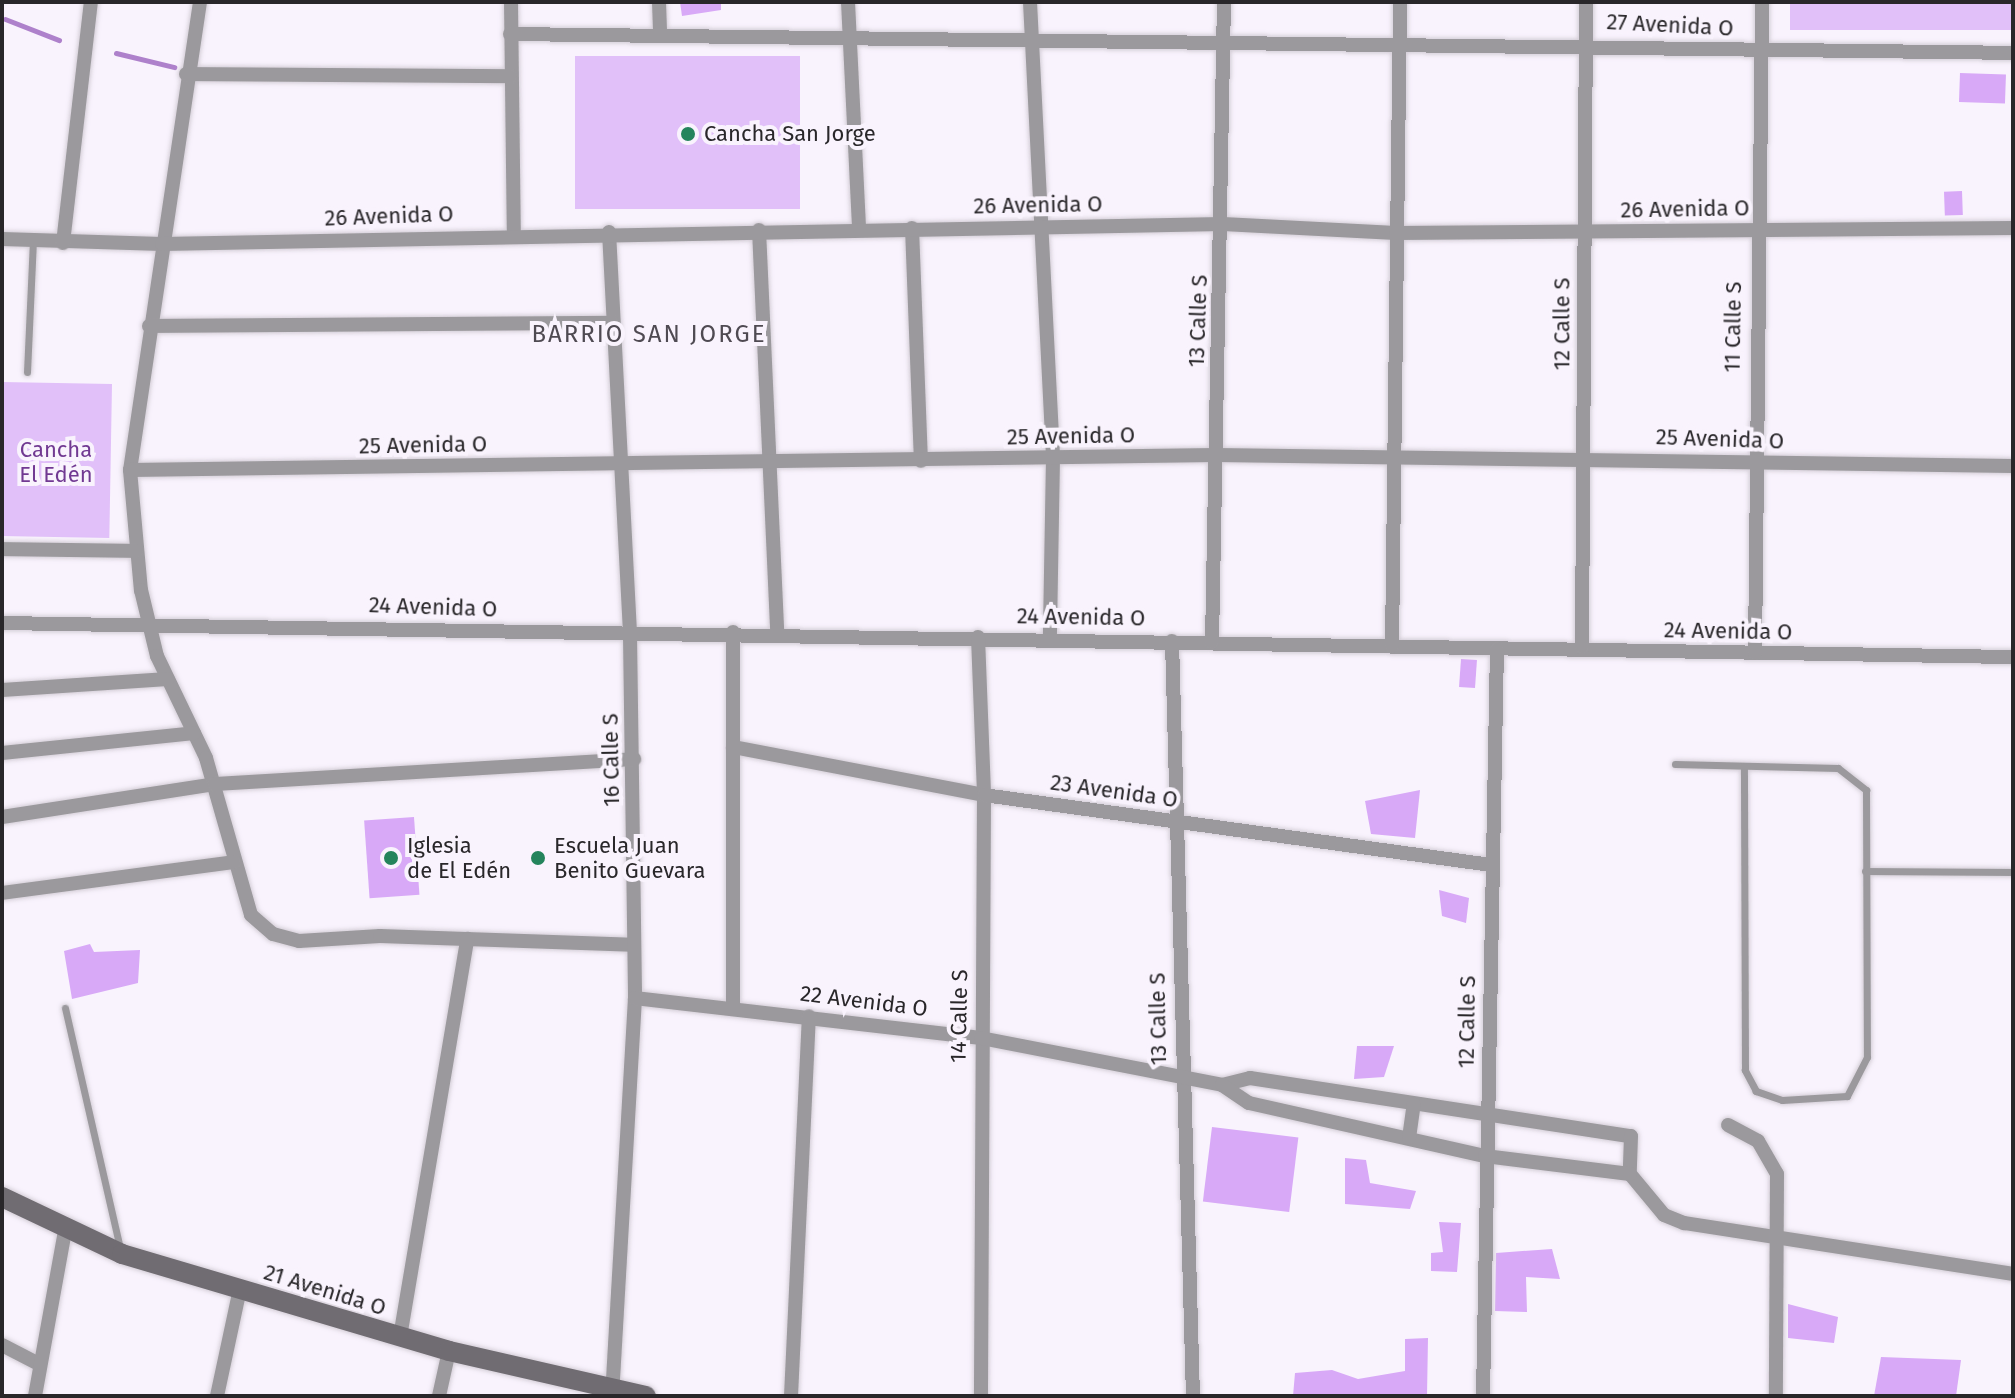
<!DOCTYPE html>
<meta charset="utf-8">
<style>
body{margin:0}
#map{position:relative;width:2015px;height:1398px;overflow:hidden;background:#f9f3fd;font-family:"Fira Sans",sans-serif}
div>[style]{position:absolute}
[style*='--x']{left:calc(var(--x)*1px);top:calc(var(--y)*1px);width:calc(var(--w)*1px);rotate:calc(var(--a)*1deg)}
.green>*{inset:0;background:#e1c0f9;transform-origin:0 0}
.stream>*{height:5px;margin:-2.5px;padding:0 2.5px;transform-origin:2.5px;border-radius:2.5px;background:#ae81cb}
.building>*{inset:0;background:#d8a9f7;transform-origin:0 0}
.roads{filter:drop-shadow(0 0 2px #d4ced7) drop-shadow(0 0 2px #d4ced7)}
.lane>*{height:7px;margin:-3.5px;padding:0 3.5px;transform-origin:3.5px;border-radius:3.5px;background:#9b999d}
.street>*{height:14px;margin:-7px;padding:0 7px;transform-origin:7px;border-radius:7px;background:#9b999d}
.secondary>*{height:20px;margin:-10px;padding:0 10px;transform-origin:10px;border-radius:10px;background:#706c72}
.dots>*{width:22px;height:22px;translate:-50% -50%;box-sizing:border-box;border:4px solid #f9f3fd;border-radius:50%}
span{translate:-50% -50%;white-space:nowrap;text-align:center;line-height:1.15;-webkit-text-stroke:8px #f9f3fd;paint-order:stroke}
.street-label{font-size:22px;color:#29272a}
.poi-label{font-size:22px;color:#29272a}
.left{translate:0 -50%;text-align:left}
.park-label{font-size:22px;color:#713992}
.neighbourhood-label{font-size:24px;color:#4f4a52;letter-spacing:2px}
.frame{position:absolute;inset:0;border:4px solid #29272a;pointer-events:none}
</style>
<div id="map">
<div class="green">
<i style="left:1790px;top:2px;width:223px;height:28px"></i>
<i style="left:800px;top:56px;width:153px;height:225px;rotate:90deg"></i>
<i style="left:112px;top:384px;width:154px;height:110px;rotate:91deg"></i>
</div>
<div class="stream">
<i style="--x:5;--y:19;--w:58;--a:21.3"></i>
<i style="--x:116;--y:53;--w:60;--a:13.6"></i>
</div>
<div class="building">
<i style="clip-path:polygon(680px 2px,721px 2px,721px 10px,682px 16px)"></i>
<i style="left:1960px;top:73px;width:46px;height:29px;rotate:2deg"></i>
<i style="left:1962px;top:191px;width:24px;height:18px;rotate:88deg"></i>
<i style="left:1461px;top:659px;width:16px;height:28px;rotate:4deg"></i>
<i style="clip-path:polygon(1420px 790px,1415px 838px,1371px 834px,1365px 801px)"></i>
<i style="left:414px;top:817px;width:78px;height:50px;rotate:86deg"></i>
<i style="clip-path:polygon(1439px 890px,1469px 898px,1466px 923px,1442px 916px)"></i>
<i style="clip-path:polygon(90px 944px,94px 952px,140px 950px,138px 983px,72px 999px,64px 951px)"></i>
<i style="clip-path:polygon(1357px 1046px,1394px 1046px,1384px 1077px,1354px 1079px)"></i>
<i style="left:1212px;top:1127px;width:87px;height:75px;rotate:7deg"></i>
<i style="clip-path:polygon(1345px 1158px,1366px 1160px,1370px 1183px,1416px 1191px,1410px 1209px,1345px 1204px)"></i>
<i style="clip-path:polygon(1439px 1222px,1461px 1223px,1457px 1272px,1431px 1271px,1431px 1253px,1443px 1252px)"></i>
<i style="clip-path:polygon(1552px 1249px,1560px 1279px,1526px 1277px,1527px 1312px,1495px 1311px,1496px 1253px)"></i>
<i style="clip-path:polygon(1788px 1304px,1838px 1317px,1834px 1343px,1788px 1338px)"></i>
<i style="clip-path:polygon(1428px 1338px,1427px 1396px,1293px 1396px,1295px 1373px,1332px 1370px,1358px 1379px,1405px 1371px,1405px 1339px)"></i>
<i style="clip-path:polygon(1881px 1357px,1961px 1360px,1956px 1396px,1874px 1396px)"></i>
</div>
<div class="roads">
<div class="lane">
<i style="--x:27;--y:372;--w:131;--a:-87.4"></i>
<i style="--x:1675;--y:764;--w:163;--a:1.4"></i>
<i style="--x:1838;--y:768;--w:36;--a:38"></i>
<i style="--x:1866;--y:790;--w:267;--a:89.8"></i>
<i style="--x:1867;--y:1057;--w:44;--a:117.1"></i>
<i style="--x:1847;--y:1096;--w:65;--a:176.5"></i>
<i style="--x:1782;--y:1100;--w:28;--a:-161"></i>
<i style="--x:1756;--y:1091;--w:24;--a:-118"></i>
<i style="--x:1745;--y:1070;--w:304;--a:-90.2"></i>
<i style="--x:1865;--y:871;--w:148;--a:0.4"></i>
<i style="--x:65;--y:1008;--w:246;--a:77.1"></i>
</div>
<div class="street">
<i style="--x:200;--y:2;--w:473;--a:98.5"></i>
<i style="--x:130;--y:470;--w:121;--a:84.8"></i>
<i style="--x:141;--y:590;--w:68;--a:76.4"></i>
<i style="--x:157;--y:656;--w:113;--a:64.3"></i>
<i style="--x:206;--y:758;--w:163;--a:74"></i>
<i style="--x:251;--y:915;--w:29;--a:41"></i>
<i style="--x:273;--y:934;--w:27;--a:15"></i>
<i style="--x:299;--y:941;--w:81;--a:-3.5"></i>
<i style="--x:380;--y:936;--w:252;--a:2"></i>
<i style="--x:511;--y:2;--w:233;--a:89.3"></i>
<i style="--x:659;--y:2;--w:33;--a:88"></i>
<i style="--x:848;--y:2;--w:227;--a:87.2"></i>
<i style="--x:1030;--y:2;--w:457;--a:87.1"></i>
<i style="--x:1053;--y:458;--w:180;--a:91"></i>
<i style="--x:510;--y:34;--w:1503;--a:0.72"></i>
<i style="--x:186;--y:74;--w:324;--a:0.4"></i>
<i style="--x:912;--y:228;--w:233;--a:87.8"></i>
<i style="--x:759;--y:230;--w:402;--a:87.4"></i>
<i style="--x:609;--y:232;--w:404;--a:87"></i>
<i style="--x:630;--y:635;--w:363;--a:89.2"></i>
<i style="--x:635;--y:998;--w:387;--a:93.3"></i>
<i style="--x:2;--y:239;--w:160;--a:1.8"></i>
<i style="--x:162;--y:244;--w:1061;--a:-1.08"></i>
<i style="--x:1223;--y:224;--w:173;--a:3"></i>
<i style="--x:1396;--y:233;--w:617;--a:-0.46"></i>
<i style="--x:63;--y:243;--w:243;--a:-83.4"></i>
<i style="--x:149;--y:326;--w:463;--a:-0.4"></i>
<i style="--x:130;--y:470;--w:1086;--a:-0.79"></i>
<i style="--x:1216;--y:455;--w:797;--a:0.79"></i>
<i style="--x:2;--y:549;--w:135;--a:0.8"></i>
<i style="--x:2;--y:623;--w:2011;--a:0.97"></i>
<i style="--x:978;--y:637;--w:158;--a:87.8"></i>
<i style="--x:984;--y:795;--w:601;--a:90.29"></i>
<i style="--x:1172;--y:641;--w:755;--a:88.41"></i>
<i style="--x:1212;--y:642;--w:640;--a:-88.93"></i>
<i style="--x:1392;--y:646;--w:644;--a:-89.29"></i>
<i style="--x:1582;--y:647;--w:645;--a:-89.64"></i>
<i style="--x:1755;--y:653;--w:651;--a:-89.38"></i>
<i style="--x:2;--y:690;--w:166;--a:-3.8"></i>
<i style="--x:733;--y:747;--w:256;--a:10.8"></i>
<i style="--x:984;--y:795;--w:512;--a:7.86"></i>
<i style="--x:2;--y:753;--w:193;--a:-5.9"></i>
<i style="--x:2;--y:817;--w:215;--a:-8.8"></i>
<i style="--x:214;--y:784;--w:421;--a:-3.4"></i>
<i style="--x:2;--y:893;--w:234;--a:-7.6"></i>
<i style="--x:635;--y:998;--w:348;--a:6.6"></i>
<i style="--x:981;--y:1038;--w:246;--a:11"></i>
<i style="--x:1222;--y:1085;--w:29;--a:-14"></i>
<i style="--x:1250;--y:1078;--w:385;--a:8.7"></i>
<i style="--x:1631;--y:1136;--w:38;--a:92"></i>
<i style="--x:1630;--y:1174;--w:53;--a:50.3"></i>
<i style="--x:1664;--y:1215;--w:22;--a:22"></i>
<i style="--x:1684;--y:1223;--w:333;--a:8.8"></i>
<i style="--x:733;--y:1007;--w:375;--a:-90"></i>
<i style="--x:1222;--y:1085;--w:32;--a:34"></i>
<i style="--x:1249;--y:1103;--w:242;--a:12.7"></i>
<i style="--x:1485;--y:1156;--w:146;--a:7.1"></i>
<i style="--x:1728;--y:1125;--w:34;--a:28"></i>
<i style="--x:1758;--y:1141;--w:38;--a:60"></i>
<i style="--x:1777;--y:1174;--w:222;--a:90.3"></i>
<i style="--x:1409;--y:1138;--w:34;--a:-82"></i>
<i style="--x:400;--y:1337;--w:404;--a:-80.4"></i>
<i style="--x:2;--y:1345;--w:42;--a:27.2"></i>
<i style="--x:35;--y:1396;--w:174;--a:-79.7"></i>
<i style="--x:217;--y:1396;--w:109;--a:-77.9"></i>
<i style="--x:439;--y:1396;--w:46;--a:-77.5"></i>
<i style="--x:791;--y:1396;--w:380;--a:-87.3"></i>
<i style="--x:1483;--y:1396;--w:747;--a:-88.93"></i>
</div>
<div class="secondary">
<i style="--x:2;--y:1197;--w:133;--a:25.4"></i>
<i style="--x:122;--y:1254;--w:341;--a:16.5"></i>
<i style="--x:449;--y:1351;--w:202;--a:12.9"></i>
</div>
</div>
<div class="dots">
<i style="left:688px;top:134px;background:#24845c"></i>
<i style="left:391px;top:858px;background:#24845c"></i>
<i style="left:538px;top:858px;background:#24845c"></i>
</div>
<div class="street-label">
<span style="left:1670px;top:25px;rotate:3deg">27 Avenida O</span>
<span style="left:1038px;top:205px;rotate:-1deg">26 Avenida O</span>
<span style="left:1685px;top:209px;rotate:-1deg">26 Avenida O</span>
<span style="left:389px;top:216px;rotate:-2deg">26 Avenida O</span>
<span style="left:1198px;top:321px;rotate:-88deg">13 Calle S</span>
<span style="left:1562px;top:324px;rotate:-90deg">12 Calle S</span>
<span style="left:1733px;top:327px;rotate:-89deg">11 Calle S</span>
<span style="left:1071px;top:436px;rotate:-1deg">25 Avenida O</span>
<span style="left:1720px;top:439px;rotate:2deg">25 Avenida O</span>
<span style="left:423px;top:445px;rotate:-1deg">25 Avenida O</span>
<span style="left:433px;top:607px;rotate:2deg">24 Avenida O</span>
<span style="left:1081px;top:617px;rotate:1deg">24 Avenida O</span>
<span style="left:1728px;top:631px;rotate:1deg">24 Avenida O</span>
<span style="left:611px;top:760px;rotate:-91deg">16 Calle S</span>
<span style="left:1114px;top:791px;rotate:8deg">23 Avenida O</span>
<span style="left:864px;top:1001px;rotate:7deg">22 Avenida O</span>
<span style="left:959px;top:1016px;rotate:-89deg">14 Calle S</span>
<span style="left:1158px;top:1019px;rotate:-91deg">13 Calle S</span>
<span style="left:1467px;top:1022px;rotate:-89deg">12 Calle S</span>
<span style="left:325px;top:1290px;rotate:17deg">21 Avenida O</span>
</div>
<div class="poi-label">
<span class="left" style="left:704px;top:134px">Cancha San Jorge</span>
<span class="left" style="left:407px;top:858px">Iglesia<br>de El Edén</span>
<span class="left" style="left:554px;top:858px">Escuela Juan<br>Benito Guevara</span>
</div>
<div class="park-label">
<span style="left:56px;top:462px">Cancha<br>El Edén</span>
</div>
<div class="neighbourhood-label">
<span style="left:649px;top:335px">BARRIO SAN JORGE</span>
</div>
<div class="frame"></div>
</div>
